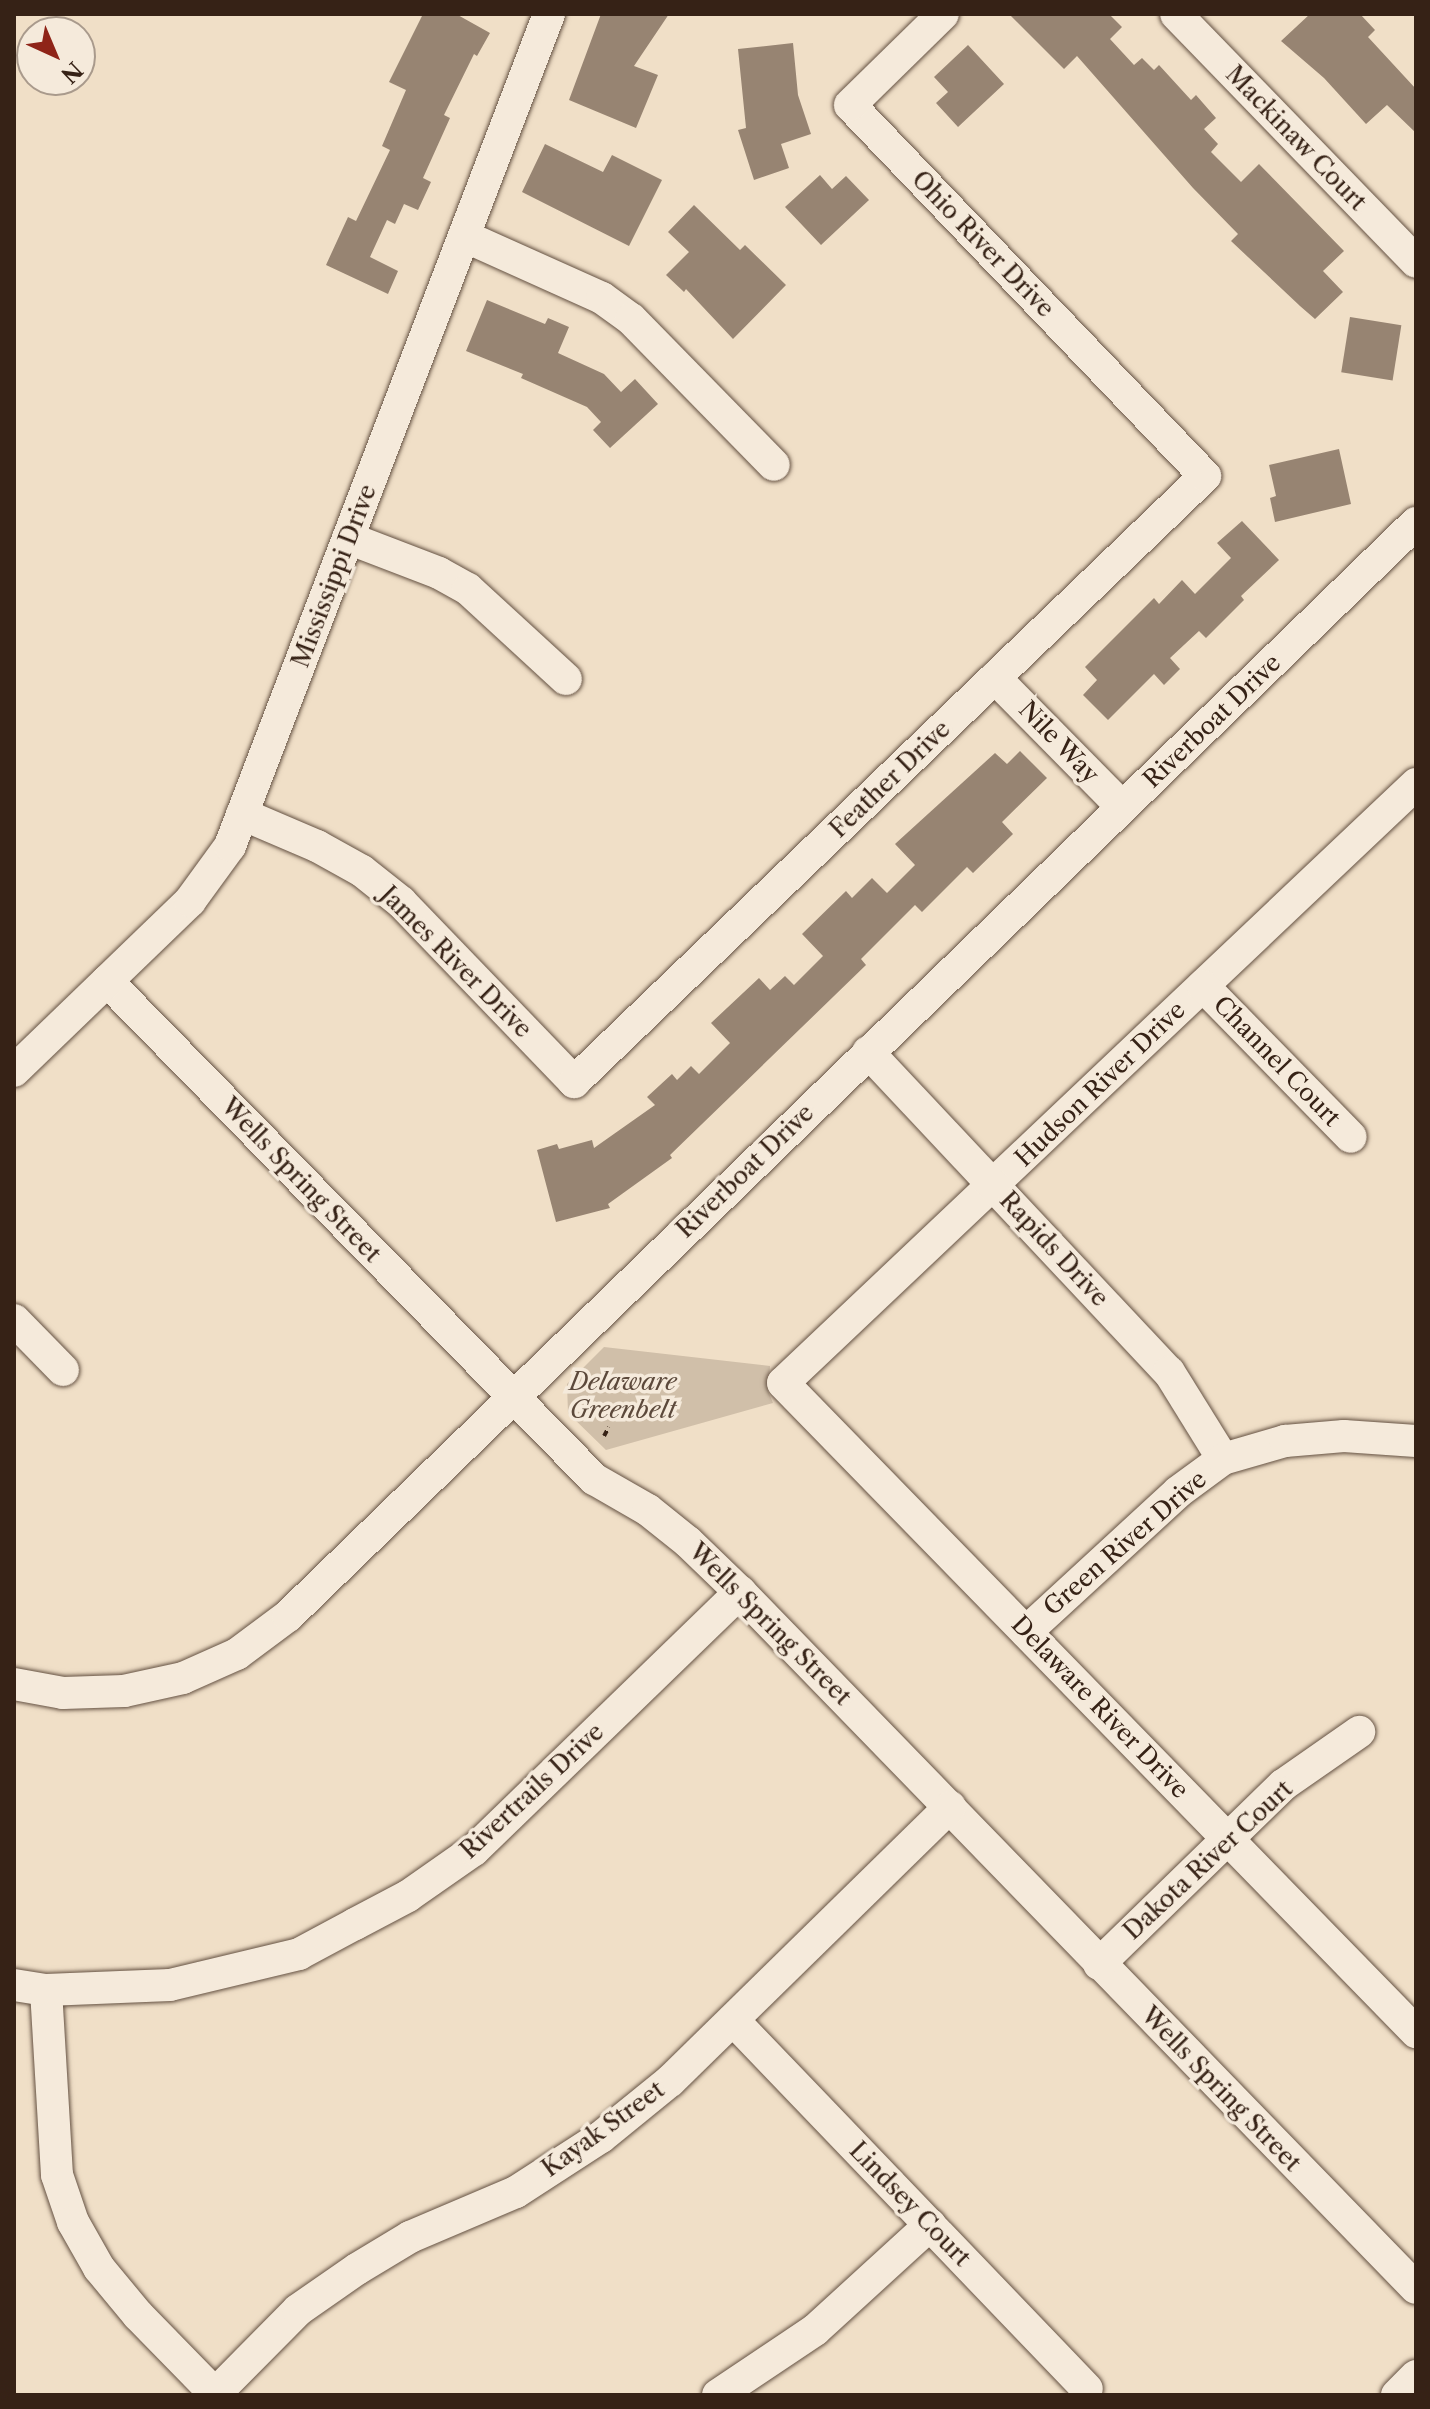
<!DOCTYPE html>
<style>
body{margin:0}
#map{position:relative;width:1430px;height:2409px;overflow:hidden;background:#f0dfc7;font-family:"Libre Caslon Text",serif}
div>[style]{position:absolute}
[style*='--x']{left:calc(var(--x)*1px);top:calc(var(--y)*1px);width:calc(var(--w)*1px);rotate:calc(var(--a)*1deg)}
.green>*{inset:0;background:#d0bfa9}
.building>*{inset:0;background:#978472;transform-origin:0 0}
.path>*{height:4px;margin-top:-2px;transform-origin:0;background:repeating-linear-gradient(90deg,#362216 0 6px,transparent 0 10px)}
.roads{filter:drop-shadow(0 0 2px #645142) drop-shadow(0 0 2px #645142)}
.minor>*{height:32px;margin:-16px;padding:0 16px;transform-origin:16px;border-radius:16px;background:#f5eadb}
span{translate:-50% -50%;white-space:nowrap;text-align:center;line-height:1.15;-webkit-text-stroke:7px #f5eadb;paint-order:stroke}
.street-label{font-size:24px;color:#362216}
.park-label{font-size:24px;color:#5c493b;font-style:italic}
.frame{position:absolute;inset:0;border:16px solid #362216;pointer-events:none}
.north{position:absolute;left:16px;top:16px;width:80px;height:80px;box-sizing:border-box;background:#f5eadb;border:2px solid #a99a8c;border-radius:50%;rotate:136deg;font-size:22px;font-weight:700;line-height:32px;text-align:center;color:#362216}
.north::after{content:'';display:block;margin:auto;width:28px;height:36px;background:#8f2418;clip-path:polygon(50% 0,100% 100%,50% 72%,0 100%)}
</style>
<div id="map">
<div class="green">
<i style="clip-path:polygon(604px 1347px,770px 1366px,768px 1391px,773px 1403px,606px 1450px,568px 1413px,567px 1384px)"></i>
</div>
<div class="building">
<i style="clip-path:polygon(423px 14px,456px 14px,490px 33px,477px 56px,474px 54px,444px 115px,450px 118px,423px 178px,431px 182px,418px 210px,404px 204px,395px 224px,387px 220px,370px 257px,398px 271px,388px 294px,326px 265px,348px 217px,356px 221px,390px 150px,382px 146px,406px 90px,389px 82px)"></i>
<i style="clip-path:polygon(601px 14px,669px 14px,634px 66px,658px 75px,636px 128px,569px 100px)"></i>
<i style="clip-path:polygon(1009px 14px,1109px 14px,1122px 27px,1110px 39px,1134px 65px,1142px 58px,1154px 70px,1159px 65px,1191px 100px,1196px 95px,1216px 118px,1204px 129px,1218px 144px,1211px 152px,1241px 182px,1259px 164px,1344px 251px,1323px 271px,1343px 292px,1315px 319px,1300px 306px,1231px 241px,1238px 234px,1193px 188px,1077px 56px,1064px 69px)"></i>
<i style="clip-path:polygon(1310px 14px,1360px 14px,1375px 30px,1368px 37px,1416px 89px,1416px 133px,1387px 105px,1366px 124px,1324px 78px,1281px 41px)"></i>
<i style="clip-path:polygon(793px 43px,798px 95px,811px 134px,781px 144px,789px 168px,754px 180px,738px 130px,746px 128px,738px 49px)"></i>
<i style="clip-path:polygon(968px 45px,1004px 84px,958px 127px,936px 103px,948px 92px,934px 77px)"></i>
<i style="clip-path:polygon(545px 144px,603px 172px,612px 155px,662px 180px,629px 246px,522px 192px)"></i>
<i style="clip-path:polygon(820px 175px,832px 189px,846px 176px,869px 200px,821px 245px,785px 207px)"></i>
<i style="clip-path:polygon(694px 205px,740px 250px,745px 245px,786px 285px,733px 339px,686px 289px,684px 292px,666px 275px,689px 252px,668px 232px)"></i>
<i style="clip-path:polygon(487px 300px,545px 324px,548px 318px,569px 327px,558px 353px,604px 374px,621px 392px,635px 379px,658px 404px,610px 448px,593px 430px,601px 422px,587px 407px,521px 378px,523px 374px,466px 351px)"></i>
<i style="left:1350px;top:317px;width:52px;height:56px;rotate:9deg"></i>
<i style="clip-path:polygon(1339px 449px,1351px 504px,1275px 522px,1270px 498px,1276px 496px,1269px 465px)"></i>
<i style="clip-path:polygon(1242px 521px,1279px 560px,1241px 596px,1244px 600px,1206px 638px,1199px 631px,1170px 658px,1180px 669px,1164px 685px,1154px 674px,1108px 720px,1083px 695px,1097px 680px,1085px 667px,1154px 598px,1159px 604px,1182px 580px,1195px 594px,1231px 558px,1217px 543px)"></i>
<i style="clip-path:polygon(1020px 751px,1047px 778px,1002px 822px,1013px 834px,973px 873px,967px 867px,922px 912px,915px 905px,861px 959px,866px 965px,670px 1155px,672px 1158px,608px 1204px,610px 1208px,556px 1222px,537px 1150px,557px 1144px,559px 1149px,592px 1140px,594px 1148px,655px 1105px,647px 1097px,672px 1074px,677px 1080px,691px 1066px,699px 1074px,730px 1043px,711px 1023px,759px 978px,770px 990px,785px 976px,794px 985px,823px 956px,802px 934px,846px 891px,852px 898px,872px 878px,887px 893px,915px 865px,895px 844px,995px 753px,1007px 764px)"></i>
</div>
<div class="path">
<i style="--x:604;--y:1436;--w:10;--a:-61"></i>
</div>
<div class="roads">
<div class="minor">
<i style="--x:1176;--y:14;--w:345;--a:45.9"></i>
<i style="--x:464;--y:236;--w:151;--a:24.2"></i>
<i style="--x:602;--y:298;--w:36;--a:36"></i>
<i style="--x:631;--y:319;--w:204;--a:45.6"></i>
<i style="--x:348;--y:538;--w:97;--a:21"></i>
<i style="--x:439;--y:573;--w:33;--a:29"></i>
<i style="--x:468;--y:589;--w:133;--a:42.6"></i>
<i style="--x:995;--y:678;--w:181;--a:45.4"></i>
<i style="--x:1416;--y:784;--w:871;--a:136.58"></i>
<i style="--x:783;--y:1383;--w:907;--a:45.72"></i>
<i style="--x:242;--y:814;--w:82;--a:23.1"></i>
<i style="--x:317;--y:846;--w:51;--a:29.1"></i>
<i style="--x:362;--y:871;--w:50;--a:38.5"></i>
<i style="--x:401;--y:902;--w:250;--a:46.1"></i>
<i style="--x:574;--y:1082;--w:875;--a:-43.84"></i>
<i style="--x:1205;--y:476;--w:513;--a:-133.74"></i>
<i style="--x:850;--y:105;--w:130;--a:-44.4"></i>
<i style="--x:107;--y:981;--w:697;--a:45.64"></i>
<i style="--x:594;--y:1479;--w:62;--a:29.9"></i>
<i style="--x:648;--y:1510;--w:51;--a:38.7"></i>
<i style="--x:688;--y:1542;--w:72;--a:43.9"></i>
<i style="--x:740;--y:1592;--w:970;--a:45.84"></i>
<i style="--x:1203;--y:986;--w:211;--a:45.6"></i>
<i style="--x:868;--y:1052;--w:439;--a:46.8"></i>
<i style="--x:1169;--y:1372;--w:102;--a:58.2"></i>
<i style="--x:14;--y:1071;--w:245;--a:-44"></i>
<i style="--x:190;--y:901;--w:68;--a:-54"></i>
<i style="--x:230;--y:846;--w:891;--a:-69.02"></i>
<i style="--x:14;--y:1320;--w:70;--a:45.6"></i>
<i style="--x:1026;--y:1632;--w:207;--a:-42.6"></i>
<i style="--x:1178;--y:1492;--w:56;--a:-36.3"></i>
<i style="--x:1223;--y:1459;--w:65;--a:-16.2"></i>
<i style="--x:1285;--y:1441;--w:59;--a:-4.8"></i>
<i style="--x:1344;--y:1436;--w:72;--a:4"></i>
<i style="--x:14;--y:1684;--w:50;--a:10.4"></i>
<i style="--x:63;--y:1693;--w:61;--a:-1.9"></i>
<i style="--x:124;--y:1691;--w:60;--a:-12.4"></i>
<i style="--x:183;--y:1678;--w:59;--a:-24"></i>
<i style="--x:237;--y:1654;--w:64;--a:-36.7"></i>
<i style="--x:288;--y:1616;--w:1571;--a:-44.1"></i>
<i style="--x:1099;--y:1964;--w:257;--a:-44.2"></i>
<i style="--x:1283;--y:1785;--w:93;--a:-34.9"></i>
<i style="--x:14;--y:1985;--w:32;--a:9"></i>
<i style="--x:46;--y:1990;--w:124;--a:-2.3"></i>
<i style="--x:170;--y:1985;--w:133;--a:-13.5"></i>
<i style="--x:299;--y:1954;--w:64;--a:-28.2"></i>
<i style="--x:355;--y:1924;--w:60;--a:-27.8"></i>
<i style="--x:408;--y:1896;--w:80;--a:-34.9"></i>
<i style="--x:474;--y:1850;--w:371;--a:-44.1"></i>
<i style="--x:46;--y:1990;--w:185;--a:86.6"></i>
<i style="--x:57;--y:2175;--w:50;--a:71.2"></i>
<i style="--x:73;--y:2222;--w:53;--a:60.5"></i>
<i style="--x:99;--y:2268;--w:61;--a:50.3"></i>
<i style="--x:138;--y:2315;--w:112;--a:45.7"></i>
<i style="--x:733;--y:2020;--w:511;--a:46.19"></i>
<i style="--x:215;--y:2394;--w:118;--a:-45.3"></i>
<i style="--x:298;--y:2310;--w:72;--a:-34.8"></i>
<i style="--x:357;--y:2269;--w:62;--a:-31.1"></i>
<i style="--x:410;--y:2237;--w:115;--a:-23"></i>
<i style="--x:516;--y:2192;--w:101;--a:-32.9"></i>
<i style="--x:601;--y:2137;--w:89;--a:-39.1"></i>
<i style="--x:670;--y:2081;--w:392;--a:-44.4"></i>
<i style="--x:718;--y:2395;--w:117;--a:-33.8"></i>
<i style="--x:815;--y:2330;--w:156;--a:-42.4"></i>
<i style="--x:1397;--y:2395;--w:27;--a:-45"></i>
</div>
</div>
<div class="street-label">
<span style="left:1296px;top:138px;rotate:46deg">Mackinaw Court</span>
<span style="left:983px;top:244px;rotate:46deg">Ohio River Drive</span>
<span style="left:334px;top:576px;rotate:-69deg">Mississippi Drive</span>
<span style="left:1212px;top:721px;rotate:-44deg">Riverboat Drive</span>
<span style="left:1059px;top:742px;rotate:46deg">Nile Way</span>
<span style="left:890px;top:779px;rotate:-44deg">Feather Drive</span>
<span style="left:456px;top:962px;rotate:45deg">James River Drive</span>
<span style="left:1277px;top:1061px;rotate:46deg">Channel Court</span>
<span style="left:1100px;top:1084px;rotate:-44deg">Hudson River Drive</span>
<span style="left:745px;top:1171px;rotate:-44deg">Riverboat Drive</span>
<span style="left:301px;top:1180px;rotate:46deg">Wells Spring Street</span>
<span style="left:1054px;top:1249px;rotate:47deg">Rapids Drive</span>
<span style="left:1125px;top:1543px;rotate:-41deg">Green River Drive</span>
<span style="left:770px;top:1624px;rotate:45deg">Wells Spring Street</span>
<span style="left:1100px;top:1707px;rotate:46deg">Delaware River Drive</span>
<span style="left:532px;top:1791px;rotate:-43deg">Rivertrails Drive</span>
<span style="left:1208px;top:1860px;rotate:-43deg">Dakota River Court</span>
<span style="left:1221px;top:2089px;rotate:46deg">Wells Spring Street</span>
<span style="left:603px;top:2129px;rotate:-36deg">Kayak Street</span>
<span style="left:910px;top:2204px;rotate:46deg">Lindsey Court</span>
</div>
<div class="park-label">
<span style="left:623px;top:1396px">Delaware<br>Greenbelt</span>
</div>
<div class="frame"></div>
<div class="north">N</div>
</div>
